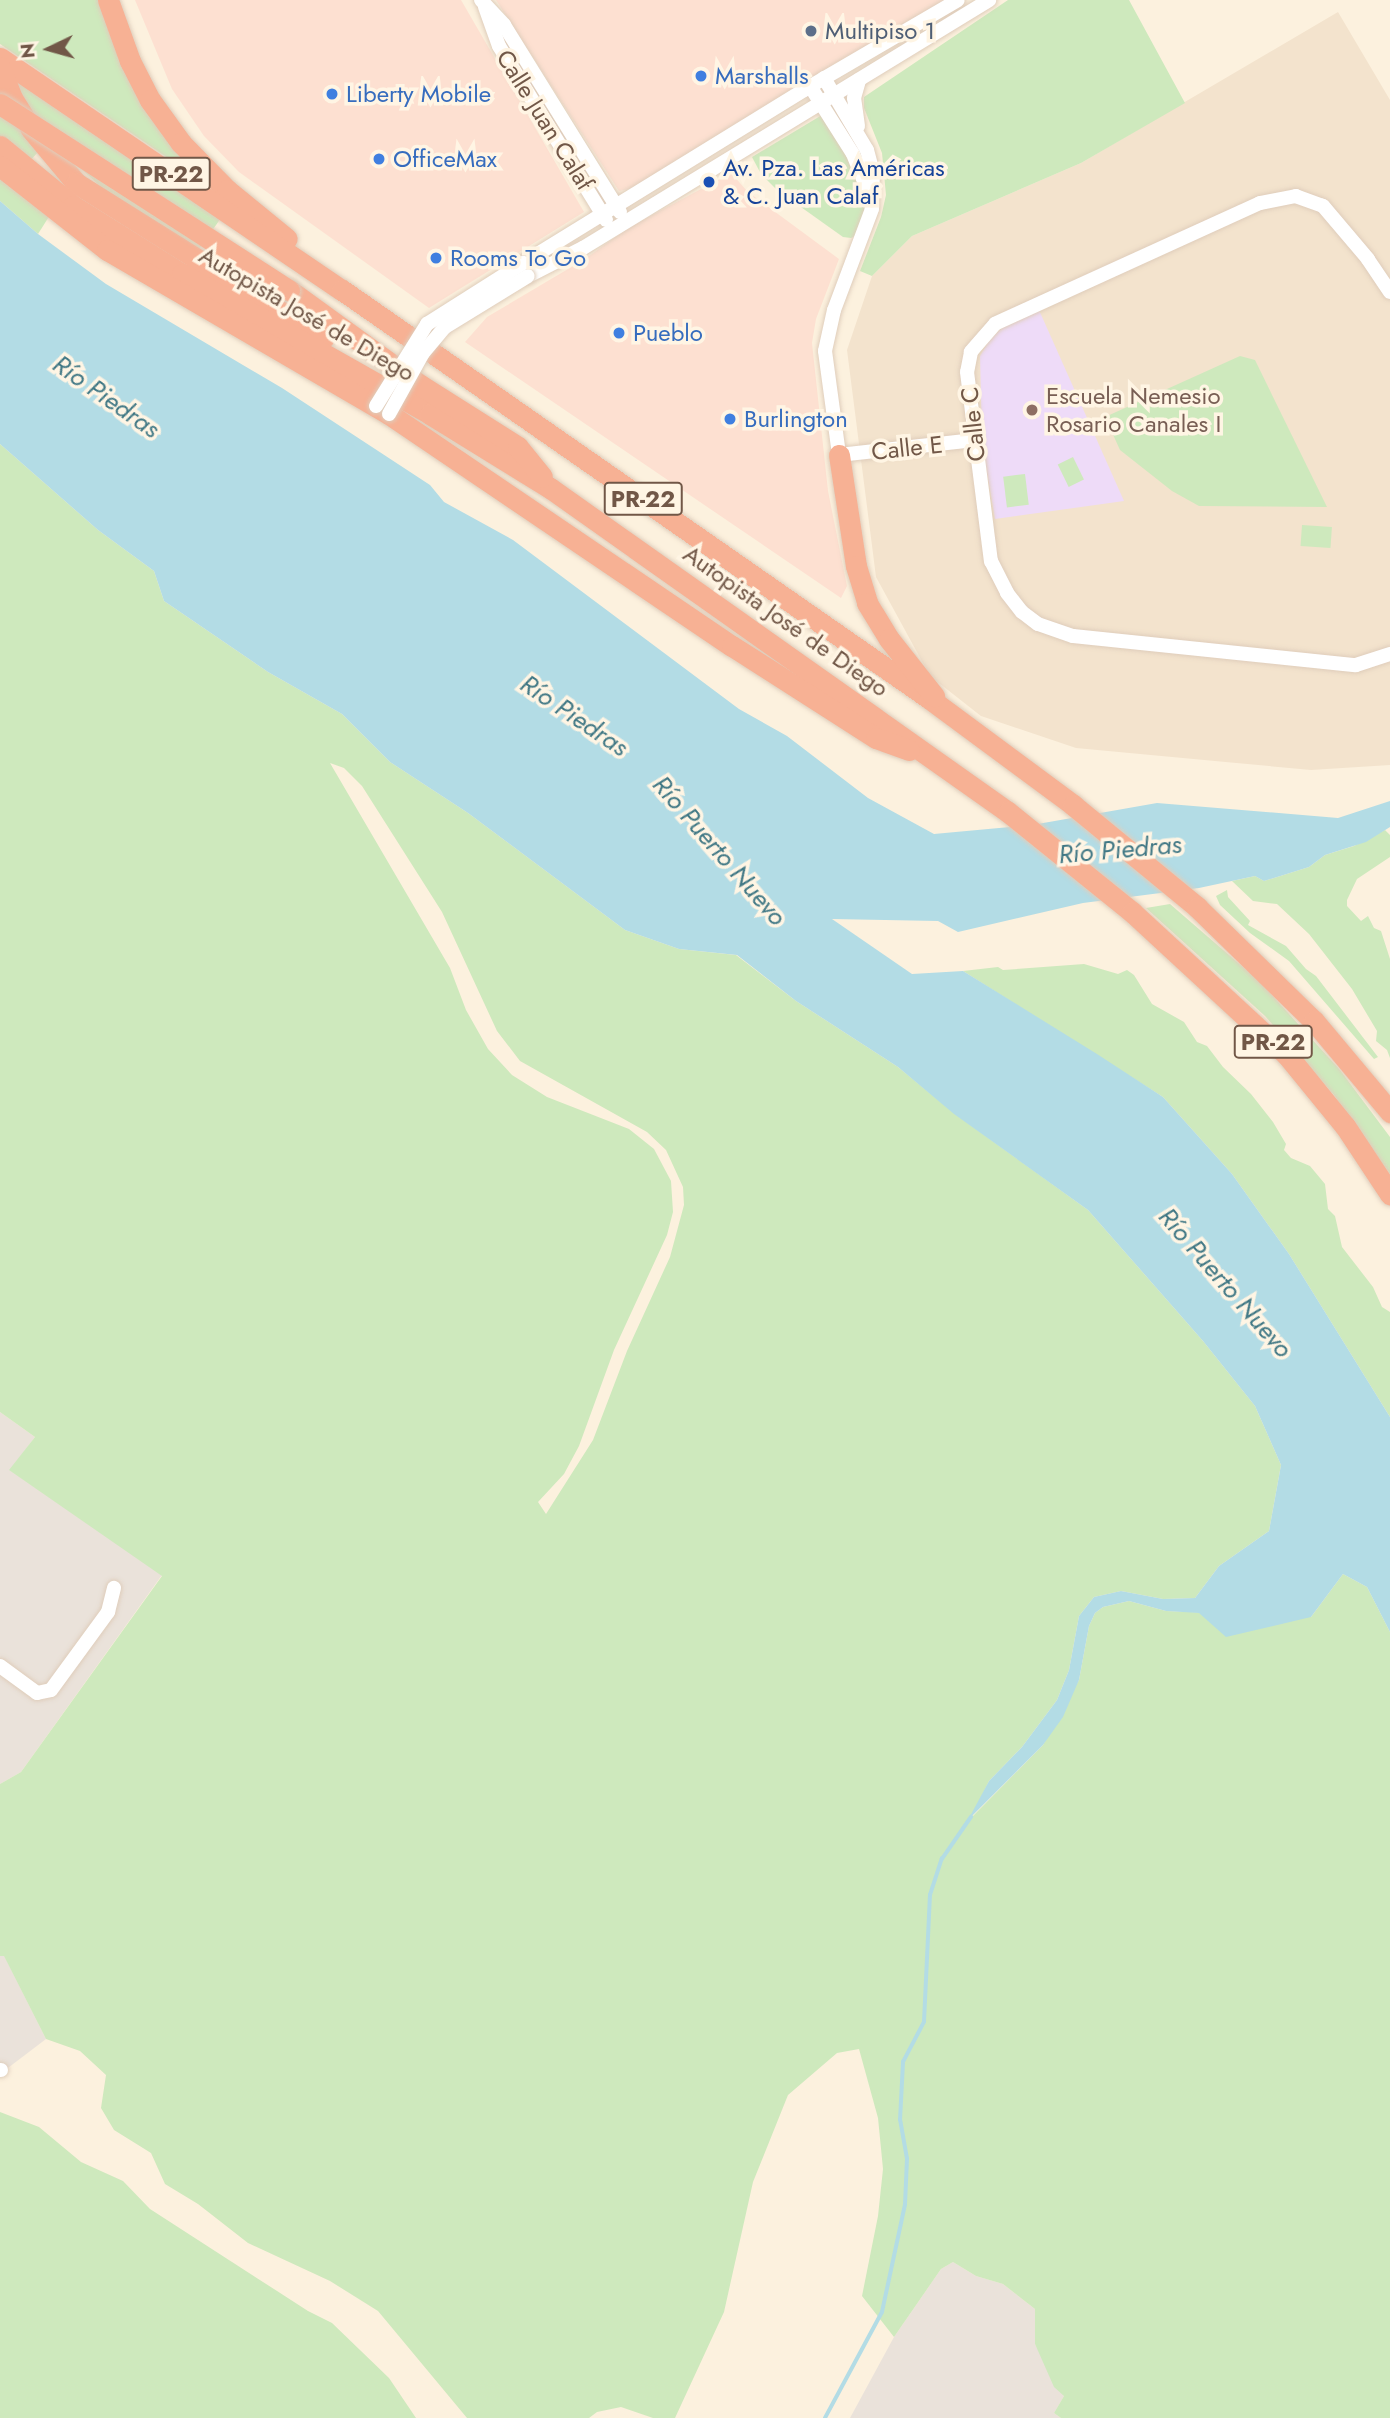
<!DOCTYPE html>
<meta charset="utf-8">
<style>
body{margin:0}
#map{position:relative;width:1390px;height:2418px;overflow:hidden;background:#fcf1de;font-family:Jost,sans-serif}
div>[style]{position:absolute}
[style*='--x']{left:calc(var(--x)*1px);top:calc(var(--y)*1px);width:calc(var(--w)*1px);rotate:calc(var(--a)*1deg)}
.residential>*{inset:0;background:#f3e3cd}
.commercial>*{inset:0;background:#fde0d1}
.industrial>*{inset:0;background:#eae2da}
.education>*{inset:0;background:#eedbf8}
.green>*{inset:0;background:#cee9bd;transform-origin:0 0}
.water>*{inset:0;background:#b3dce5}
.stream>*{height:3.5px;margin:-1.75px;padding:0 1.75px;transform-origin:1.75px;border-radius:1.75px;background:#b3dce5}
.roads{filter:drop-shadow(0 0 2px #dfcdbb) drop-shadow(0 0 2px #dfcdbb)}
.minor>*{height:14px;margin:-7px;padding:0 7px;transform-origin:7px;border-radius:7px;background:#fff}
.highway>*{height:21px;margin:-10.5px;padding:0 10.5px;transform-origin:10.5px;border-radius:10.5px;background:#f7b194}
.bridges{filter:drop-shadow(0 0 2px #dfcdbb) drop-shadow(0 0 2px #dfcdbb)}
.minor-bridge>*{height:14px;margin:-7px;padding:0 7px;transform-origin:7px;border-radius:7px;background:#fff}
.highway-bridge>*{height:21px;margin:-10.5px;padding:0 10.5px;transform-origin:10.5px;border-radius:10.5px;background:#f7b194}
.dots>*{width:19px;height:19px;translate:-50% -50%;box-sizing:border-box;border:4px solid #fff5e4;border-radius:50%}
span{translate:-50% -50%;white-space:nowrap;text-align:center;line-height:1.15;-webkit-text-stroke:7px #fff5e4;paint-order:stroke}
.shield-label span{padding:2px 5px;background:#fff5e4;border:2px solid;border-radius:5px;-webkit-text-stroke-width:0}
.shield-label{font-size:23px;color:#715747;font-weight:700}
.service-label{font-size:24px;color:#4e5e75}
.left{translate:0 -50%;text-align:left}
.shop-label{font-size:24px;color:#366cbe}
.street-label{font-size:24px;color:#715747}
.transit-label{font-size:24px;color:#164399}
.education-label{font-size:24px;color:#785e54}
.water-label{font-size:26px;color:#417885;font-style:italic}
.north{position:absolute;left:14px;top:14px;width:70px;height:70px;-webkit-text-stroke:5px #fff5e4;paint-order:stroke;rotate:265deg;font-size:19px;font-weight:700;line-height:28px;text-align:center;color:#715747}
.north::after{content:'';display:block;margin:auto;width:24px;height:32px;background:#715747;clip-path:polygon(50% 0,100% 100%,50% 72%,0 100%)}
</style>
<div id="map">
<div class="residential">
<i style="clip-path:polygon(1338px 12px,1390px 100px,1390px 765px,1311px 770px,1076px 748px,981px 716px,930px 676px,876px 577px,847px 350px,872px 276px,912px 236px,1081px 163px)"></i>
</div>
<div class="commercial">
<i style="clip-path:polygon(135px 0,461px 0,584px 212px,429px 308px,239px 172px,204px 136px,172px 89px)"></i>
<i style="clip-path:polygon(496px 0,945px 0,633px 188px,619px 191px)"></i>
<i style="clip-path:polygon(731px 173px,748px 192px,839px 259px,816px 319px,812px 343px,828px 491px,847px 586px,841px 598px,465px 342px,487px 317px,585px 259px,628px 228px)"></i>
</div>
<div class="industrial">
<i style="clip-path:polygon(0 1412px,35px 1437px,10px 1470px,162px 1575px,21px 1772px,0 1784px)"></i>
<i style="clip-path:polygon(4px 1955px,46px 2039px,0 2074px,0 1956px)"></i>
<i style="clip-path:polygon(953px 2262px,976px 2276px,1003px 2284px,1035px 2309px,1035px 2344px,1064px 2396px,1054px 2413px,1061px 2418px,850px 2418px,894px 2337px,941px 2269px)"></i>
</div>
<div class="education">
<i style="clip-path:polygon(1039px 310px,1124px 501px,995px 519px,982px 443px,980px 356px,989px 341px,1002px 328px)"></i>
</div>
<div class="green">
<i style="clip-path:polygon(0 0,103px 0,192px 166px,187px 171px,0 44px)"></i>
<i style="clip-path:polygon(1008px 0,1129px 0,1185px 103px,1081px 163px,912px 236px,872px 276px,860px 271px,881px 217px,886px 195px,882px 153px,864px 108px,864px 97px)"></i>
<i style="clip-path:polygon(0 70px,221px 218px,199px 249px,102px 188px,62px 151px,38px 152px,30px 161px,0 137px)"></i>
<i style="clip-path:polygon(822px 115px,851px 162px,866px 200px,865px 212px,855px 236px,851px 238px,843px 237px,777px 190px,761px 174px,752px 157px)"></i>
<i style="clip-path:polygon(0 175px,50px 215px,38px 234px,0 201px)"></i>
<i style="clip-path:polygon(1240px 356px,1255px 360px,1327px 507px,1199px 506px,1172px 491px,1120px 450px,1105px 417px)"></i>
<i style="clip-path:polygon(evenodd,0 444px,98px 530px,154px 571px,164px 601px,268px 672px,342px 714px,390px 762px,468px 813px,625px 930px,679px 949px,736px 955px,796px 1001px,898px 1067px,955px 1114px,1088px 1210px,1203px 1341px,1255px 1406px,1281px 1465px,1269px 1531px,1219px 1566px,1195px 1598px,1163px 1599px,1121px 1591px,1094px 1597px,1079px 1616px,1069px 1670px,1057px 1700px,1022px 1747px,989px 1781px,971px 1818px,1043px 1745px,1079px 1680px,1089px 1626px,1095px 1613px,1103px 1607px,1129px 1601px,1166px 1611px,1311px 1617px,1343px 1574px,1367px 1587px,1390px 1632px,1390px 2418px,1061px 2418px,1054px 2413px,1064px 2396px,1054px 2387px,1035px 2344px,1035px 2309px,1003px 2284px,976px 2276px,953px 2262px,941px 2269px,894px 2337px,862px 2296px,878px 2216px,883px 2169px,878px 2118px,859px 2049px,837px 2053px,788px 2095px,753px 2182px,724px 2312px,675px 2418px,653px 2418px,621px 2407px,597px 2412px,589px 2418px,467px 2418px,378px 2311px,330px 2281px,248px 2243px,198px 2204px,165px 2184px,151px 2153px,114px 2130px,101px 2108px,106px 2075px,80px 2051px,46px 2039px,4px 1956px,0 1956px,0 1784px,21px 1772px,162px 1576px,9px 1470px,35px 1437px,0 1412px,0 444px,330px 763px,344px 768px,362px 786px,442px 912px,497px 1031px,520px 1061px,647px 1132px,666px 1150px,683px 1187px,684px 1205px,670px 1257px,627px 1351px,593px 1440px,546px 1514px,538px 1502px,564px 1474px,579px 1446px,614px 1350px,667px 1235px,673px 1212px,671px 1181px,654px 1149px,629px 1129px,547px 1097px,512px 1075px,488px 1049px,466px 1010px,450px 968px,330px 763px)"></i>
<i style="left:1073px;top:457px;width:25px;height:17px;rotate:64deg"></i>
<i style="left:1025px;top:474px;width:31px;height:22px;rotate:83deg"></i>
<i style="left:1302px;top:525px;width:30px;height:21px;rotate:4deg"></i>
<i style="clip-path:polygon(1385px 830px,1390px 835px,1390px 857px,1357px 879px,1347px 900px,1347px 906px,1361px 921px,1368px 916px,1374px 928px,1381px 931px,1390px 959px,1390px 1058px,1387px 1050px,1376px 1041px,1377px 1031px,1352px 989px,1309px 934px,1277px 904px,1253px 901px,1232px 881px,1255px 876px,1264px 881px,1309px 867px,1325px 855px,1354px 846px)"></i>
<i style="clip-path:polygon(1227px 890px,1228px 897px,1250px 921px,1248px 925px,1286px 946px,1306px 969px,1316px 976px,1378px 1057px,1374px 1059px,1289px 961px,1250px 933px,1220px 905px,1216px 896px)"></i>
<i style="clip-path:polygon(1170px 904px,1259px 981px,1340px 1070px,1390px 1137px,1390px 1174px,1334px 1095px,1265px 1016px,1146px 908px)"></i>
<i style="clip-path:polygon(1084px 964px,1118px 974px,1127px 970px,1134px 975px,1152px 1004px,1184px 1022px,1197px 1042px,1207px 1046px,1223px 1067px,1251px 1094px,1273px 1122px,1286px 1144px,1284px 1150px,1291px 1158px,1310px 1166px,1325px 1184px,1328px 1209px,1335px 1216px,1342px 1247px,1373px 1287px,1382px 1307px,1390px 1312px,1390px 1417px,1289px 1254px,1232px 1174px,1163px 1097px,963px 971px,998px 967px,1003px 970px)"></i>
<i style="clip-path:polygon(0 2112px,39px 2127px,81px 2162px,123px 2181px,150px 2209px,308px 2311px,332px 2323px,389px 2378px,416px 2418px,0 2418px)"></i>
</div>
<div class="water">
<i style="clip-path:polygon(0 201px,38px 234px,106px 284px,282px 388px,430px 485px,444px 502px,513px 540px,739px 709px,787px 736px,868px 798px,934px 834px,1032px 825px,1157px 803px,1338px 818px,1390px 801px,1390px 827px,1366px 842px,1325px 855px,1309px 867px,1264px 881px,1255px 876px,1199px 888px,1083px 903px,958px 932px,938px 921px,832px 919px,912px 974px,963px 971px,1097px 1054px,1163px 1097px,1232px 1174px,1289px 1254px,1390px 1417px,1390px 1632px,1367px 1587px,1343px 1574px,1311px 1617px,1226px 1637px,1199px 1613px,1166px 1611px,1129px 1601px,1103px 1607px,1095px 1613px,1089px 1626px,1079px 1680px,1063px 1717px,1043px 1745px,968px 1820px,989px 1781px,1022px 1747px,1057px 1700px,1069px 1670px,1079px 1616px,1094px 1597px,1121px 1591px,1163px 1599px,1195px 1598px,1219px 1566px,1269px 1531px,1281px 1465px,1255px 1406px,1203px 1341px,1088px 1210px,954px 1114px,898px 1067px,796px 1001px,737px 955px,679px 949px,625px 930px,468px 813px,390px 762px,342px 714px,268px 672px,164px 601px,154px 571px,98px 530px,0 444px)"></i>
</div>
<div class="stream">
<i style="--x:825;--y:2418;--w:120;--a:-61.7"></i>
<i style="--x:882;--y:2312;--w:109;--a:-77.9"></i>
<i style="--x:905;--y:2205;--w:46;--a:-87.5"></i>
<i style="--x:907;--y:2159;--w:40;--a:-100"></i>
<i style="--x:900;--y:2120;--w:58;--a:-87"></i>
<i style="--x:903;--y:2062;--w:45;--a:-62.3"></i>
<i style="--x:924;--y:2022;--w:127;--a:-87.3"></i>
<i style="--x:930;--y:1895;--w:38;--a:-72"></i>
<i style="--x:942;--y:1859;--w:51;--a:-55.4"></i>
</div>
<div class="roads">
<div class="minor">
<i style="--x:481;--y:0;--w:34;--a:47"></i>
<i style="--x:504;--y:25;--w:220;--a:58.2"></i>
<i style="--x:485;--y:7;--w:41;--a:70.3"></i>
<i style="--x:499;--y:46;--w:204;--a:58.4"></i>
<i style="--x:824;--y:78;--w:84;--a:59.2"></i>
<i style="--x:867;--y:150;--w:23;--a:75"></i>
<i style="--x:873;--y:172;--w:37;--a:92"></i>
<i style="--x:872;--y:209;--w:108;--a:110.6"></i>
<i style="--x:834;--y:310;--w:42;--a:102.4"></i>
<i style="--x:825;--y:351;--w:105;--a:82.3"></i>
<i style="--x:839;--y:455;--w:136;--a:-6.3"></i>
<i style="--x:810;--y:86;--w:80;--a:57.7"></i>
<i style="--x:853;--y:154;--w:43;--a:68.2"></i>
<i style="--x:858;--y:126;--w:28;--a:-98"></i>
<i style="--x:854;--y:98;--w:19;--a:-74"></i>
<i style="--x:523;--y:263;--w:330;--a:-31.6"></i>
<i style="--x:804;--y:90;--w:178;--a:-30.3"></i>
<i style="--x:528;--y:276;--w:62;--a:-27"></i>
<i style="--x:583;--y:248;--w:476;--a:-31.4"></i>
<i style="--x:1390;--y:292;--w:40;--a:-124"></i>
<i style="--x:1368;--y:259;--w:70;--a:-130.3"></i>
<i style="--x:1323;--y:206;--w:29;--a:-160"></i>
<i style="--x:1296;--y:196;--w:37;--a:169"></i>
<i style="--x:1260;--y:203;--w:291;--a:155.5"></i>
<i style="--x:995;--y:324;--w:37;--a:131"></i>
<i style="--x:971;--y:352;--w:20;--a:101"></i>
<i style="--x:967;--y:372;--w:191;--a:82.8"></i>
<i style="--x:991;--y:561;--w:36;--a:63"></i>
<i style="--x:1007;--y:593;--w:24;--a:52"></i>
<i style="--x:1022;--y:612;--w:20;--a:37"></i>
<i style="--x:1038;--y:624;--w:37;--a:19"></i>
<i style="--x:1073;--y:636;--w:284;--a:5.9"></i>
<i style="--x:1356;--y:665;--w:36;--a:-18"></i>
<i style="--x:0;--y:1666;--w:46;--a:36.1"></i>
<i style="--x:37;--y:1693;--w:14;--a:-12"></i>
<i style="--x:51;--y:1690;--w:97;--a:-53.8"></i>
<i style="--x:108;--y:1612;--w:25;--a:-76"></i>
<i style="--x:0;--y:2070;--w:1;--a:0"></i>
</div>
<div class="highway">
<i style="--x:108;--y:0;--w:65;--a:70.2"></i>
<i style="--x:130;--y:61;--w:44;--a:62.9"></i>
<i style="--x:150;--y:100;--w:53;--a:54.2"></i>
<i style="--x:181;--y:143;--w:66;--a:45.6"></i>
<i style="--x:227;--y:190;--w:77;--a:39.2"></i>
<i style="--x:0;--y:58;--w:413;--a:34.2"></i>
<i style="--x:342;--y:290;--w:716;--a:34.82"></i>
<i style="--x:930;--y:699;--w:178;--a:36.5"></i>
<i style="--x:1073;--y:805;--w:161;--a:39.4"></i>
<i style="--x:1197;--y:907;--w:163;--a:44.3"></i>
<i style="--x:1314;--y:1021;--w:119;--a:50.1"></i>
<i style="--x:0;--y:67;--w:33;--a:69"></i>
<i style="--x:12;--y:98;--w:36;--a:58"></i>
<i style="--x:31;--y:129;--w:70;--a:50.2"></i>
<i style="--x:76;--y:183;--w:292;--a:32.1"></i>
<i style="--x:0;--y:146;--w:94;--a:39.4"></i>
<i style="--x:73;--y:206;--w:128;--a:32"></i>
<i style="--x:182;--y:274;--w:285;--a:29.4"></i>
<i style="--x:430;--y:414;--w:141;--a:31.7"></i>
<i style="--x:550;--y:488;--w:561;--a:35.28"></i>
<i style="--x:1008;--y:812;--w:159;--a:38.9"></i>
<i style="--x:1132;--y:912;--w:211;--a:42.7"></i>
<i style="--x:1287;--y:1055;--w:92;--a:50.8"></i>
<i style="--x:1345;--y:1126;--w:82;--a:56.5"></i>
<i style="--x:0;--y:166;--w:136;--a:38.1"></i>
<i style="--x:107;--y:250;--w:326;--a:30.2"></i>
<i style="--x:389;--y:414;--w:414;--a:34.1"></i>
<i style="--x:732;--y:646;--w:171;--a:32.6"></i>
<i style="--x:876;--y:738;--w:35;--a:20"></i>
<i style="--x:289;--y:290;--w:162;--a:35.9"></i>
<i style="--x:420;--y:385;--w:116;--a:32.3"></i>
<i style="--x:518;--y:447;--w:38;--a:51"></i>
<i style="--x:839;--y:455;--w:112;--a:81.3"></i>
<i style="--x:856;--y:566;--w:39;--a:73"></i>
<i style="--x:867;--y:603;--w:42;--a:58.6"></i>
<i style="--x:889;--y:639;--w:73;--a:51.7"></i>
</div>
</div>
<div class="bridges">
<div class="minor-bridge">
<i style="--x:376;--y:406;--w:97;--a:-58.1"></i>
<i style="--x:427;--y:324;--w:114;--a:-32.4"></i>
<i style="--x:389;--y:414;--w:70;--a:-60.9"></i>
<i style="--x:423;--y:353;--w:34;--a:-50"></i>
<i style="--x:445;--y:327;--w:97;--a:-31.6"></i>
</div>
<div class="highway-bridge">
<i style="--x:0;--y:104;--w:344;--a:32.8"></i>
</div>
</div>
<div class="dots">
<i style="left:811px;top:31px;background:#5c6f8a"></i>
<i style="left:701px;top:76px;background:#3f7fe0"></i>
<i style="left:332px;top:94px;background:#3f7fe0"></i>
<i style="left:379px;top:159px;background:#3f7fe0"></i>
<i style="left:709px;top:182px;background:#1a4fb4"></i>
<i style="left:436px;top:258px;background:#3f7fe0"></i>
<i style="left:619px;top:333px;background:#3f7fe0"></i>
<i style="left:1032px;top:410px;background:#8d6e63"></i>
<i style="left:730px;top:419px;background:#3f7fe0"></i>
</div>
<div class="shield-label">
<span style="left:171px;top:174px">PR-22</span>
<span style="left:643px;top:499px">PR-22</span>
<span style="left:1273px;top:1042px">PR-22</span>
</div>
<div class="service-label">
<span class="left" style="left:825px;top:31px">Multipiso 1</span>
</div>
<div class="shop-label">
<span class="left" style="left:715px;top:76px">Marshalls</span>
<span class="left" style="left:346px;top:94px">Liberty Mobile</span>
<span class="left" style="left:393px;top:159px">OfficeMax</span>
<span class="left" style="left:450px;top:258px">Rooms To Go</span>
<span class="left" style="left:633px;top:333px">Pueblo</span>
<span class="left" style="left:744px;top:419px">Burlington</span>
</div>
<div class="street-label">
<span style="left:545px;top:120px;rotate:58deg">Calle Juan Calaf</span>
<span style="left:307px;top:314px;rotate:30deg">Autopista José de Diego</span>
<span style="left:973px;top:424px;rotate:-96deg">Calle C</span>
<span style="left:907px;top:448px;rotate:-6deg">Calle E</span>
<span style="left:786px;top:621px;rotate:35deg">Autopista José de Diego</span>
</div>
<div class="transit-label">
<span class="left" style="left:723px;top:182px">Av. Pza. Las Américas<br>&amp; C. Juan Calaf</span>
</div>
<div class="education-label">
<span class="left" style="left:1046px;top:410px">Escuela Nemesio<br>Rosario Canales I</span>
</div>
<div class="water-label">
<span style="left:106px;top:397px;rotate:35deg">Río Piedras</span>
<span style="left:574px;top:716px;rotate:34deg">Río Piedras</span>
<span style="left:1120px;top:850px;rotate:-5deg">Río Piedras</span>
<span style="left:719px;top:851px;rotate:49deg">Río Puerto Nuevo</span>
<span style="left:1225px;top:1283px;rotate:49deg">Río Puerto Nuevo</span>
</div>
<div class="north">N</div>
</div>
